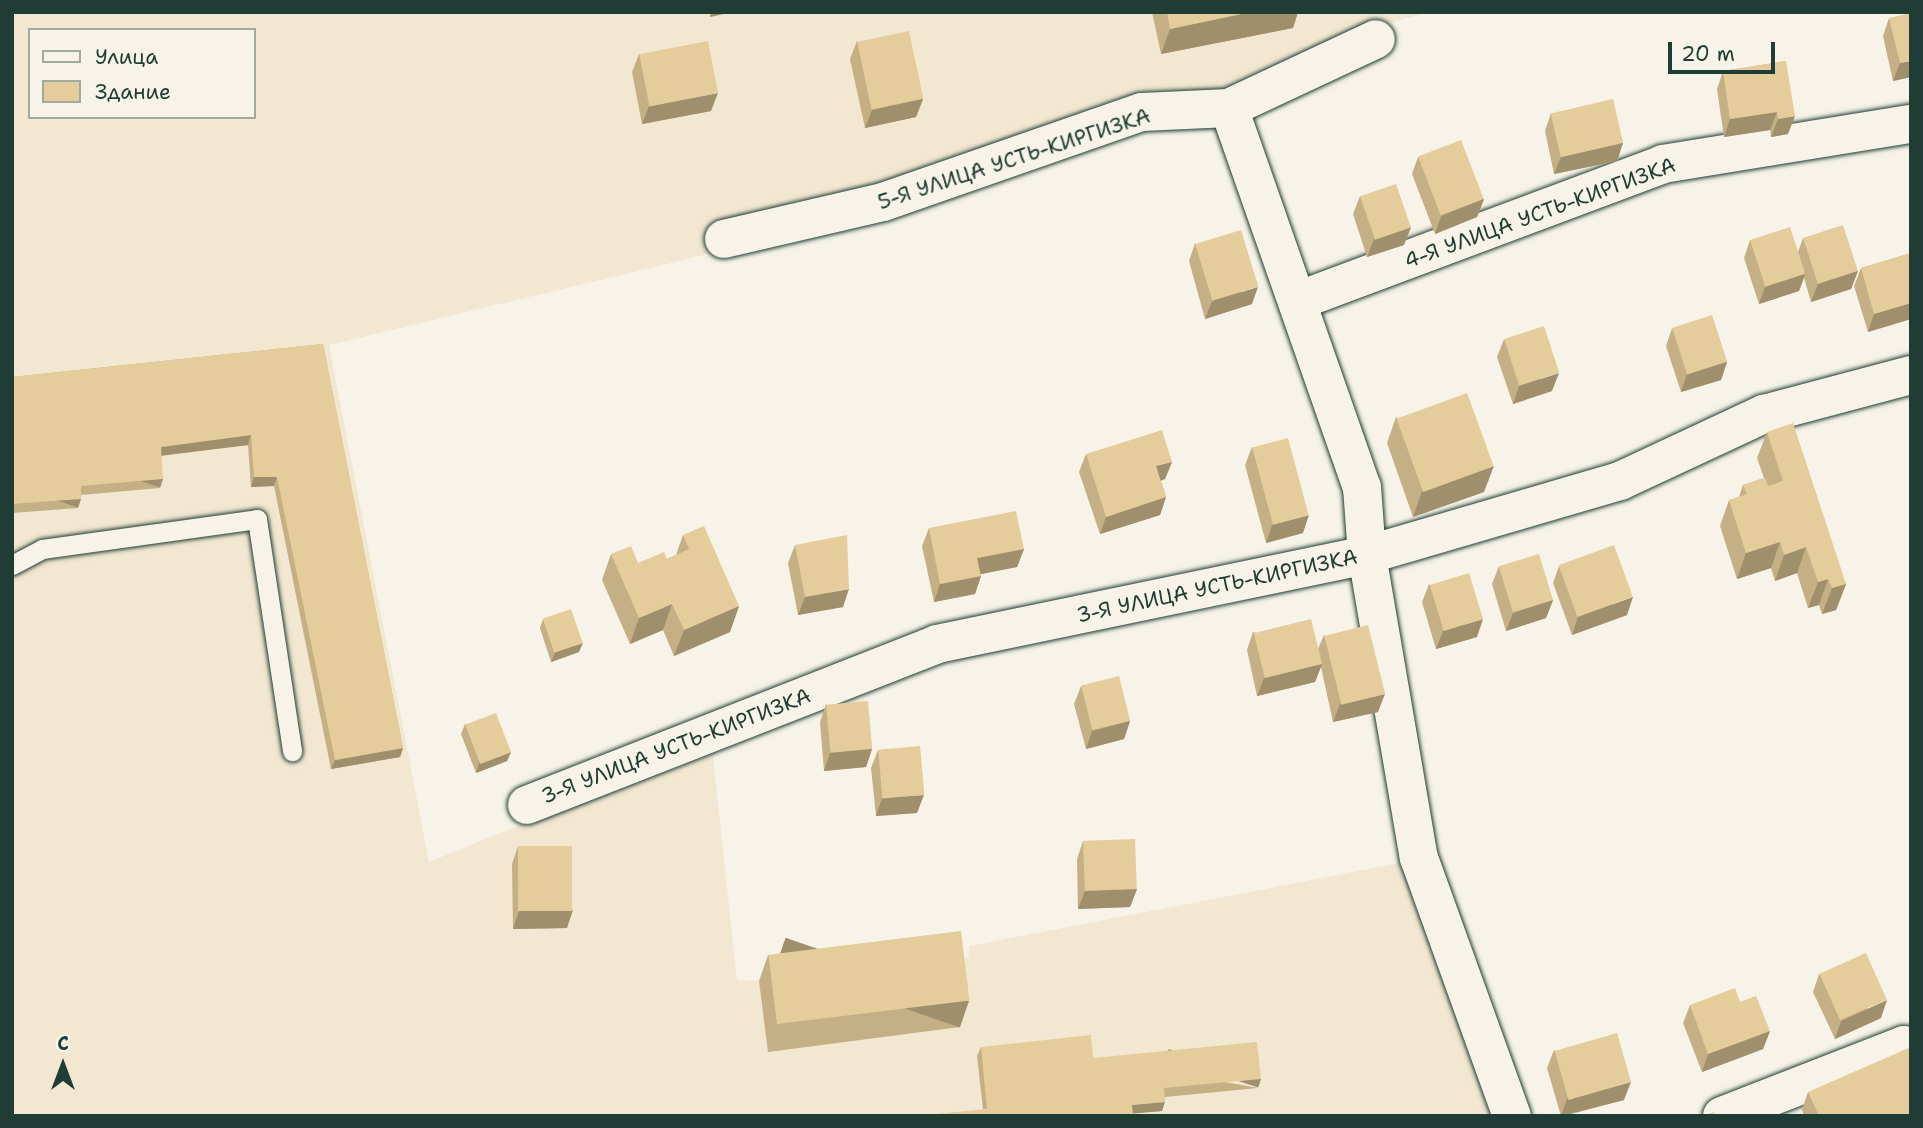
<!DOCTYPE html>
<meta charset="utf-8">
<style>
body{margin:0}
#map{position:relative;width:1923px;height:1128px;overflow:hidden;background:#f7f3e8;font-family:"Shantell Sans",sans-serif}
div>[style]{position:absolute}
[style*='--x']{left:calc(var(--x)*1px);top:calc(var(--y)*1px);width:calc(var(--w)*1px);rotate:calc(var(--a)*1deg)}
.built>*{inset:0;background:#f2e7d1}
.roads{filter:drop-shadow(0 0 2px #1f3d34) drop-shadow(0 0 2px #1f3d34)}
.lane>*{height:19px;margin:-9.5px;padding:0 9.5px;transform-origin:9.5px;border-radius:9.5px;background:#f7f3e8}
.street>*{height:38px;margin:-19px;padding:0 19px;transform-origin:19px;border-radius:19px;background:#f7f3e8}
.wall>*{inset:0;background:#c5af85}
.shaded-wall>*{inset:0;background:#a08f6c;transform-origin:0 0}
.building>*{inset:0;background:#e5cc9b;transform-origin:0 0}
span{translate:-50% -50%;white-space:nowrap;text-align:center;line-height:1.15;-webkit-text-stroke:5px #f7f3e8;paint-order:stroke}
.street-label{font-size:21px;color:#1f3d34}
.frame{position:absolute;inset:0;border:14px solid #1f3d34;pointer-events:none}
.legend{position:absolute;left:28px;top:28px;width:228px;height:91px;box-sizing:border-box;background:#f7f3e8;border:2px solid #a1aaa0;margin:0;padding:9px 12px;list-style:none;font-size:21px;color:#1f3d34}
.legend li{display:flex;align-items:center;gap:14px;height:35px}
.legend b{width:35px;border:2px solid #a1aaa0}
.north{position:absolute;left:28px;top:1030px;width:70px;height:70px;-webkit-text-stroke:5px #f7f3e8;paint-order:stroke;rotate:0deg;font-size:19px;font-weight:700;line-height:28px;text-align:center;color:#1f3d34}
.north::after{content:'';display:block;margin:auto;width:24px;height:32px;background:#1f3d34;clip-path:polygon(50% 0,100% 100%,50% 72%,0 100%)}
.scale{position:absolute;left:1668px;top:42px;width:107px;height:32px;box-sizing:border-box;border:4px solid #1f3d34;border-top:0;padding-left:9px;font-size:21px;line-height:24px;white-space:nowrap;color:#1f3d34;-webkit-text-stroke:5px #f7f3e8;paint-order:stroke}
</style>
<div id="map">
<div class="built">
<i style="clip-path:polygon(evenodd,12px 12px,1429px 12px,1371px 28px,1223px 95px,721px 251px,329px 345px,429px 862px,712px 748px,737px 980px,759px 981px,968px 958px,970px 946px,1405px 862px,1497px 1116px,12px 1116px,12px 12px,30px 30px,254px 30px,254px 117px,30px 117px,30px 30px)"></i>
</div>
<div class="roads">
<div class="lane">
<i style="--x:12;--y:565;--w:34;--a:-28"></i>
<i style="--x:42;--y:549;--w:217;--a:-7.9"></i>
<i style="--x:257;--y:519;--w:235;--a:81.4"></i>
</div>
<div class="street">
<i style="--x:1229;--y:108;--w:402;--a:70.7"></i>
<i style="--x:1362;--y:487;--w:68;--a:85.8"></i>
<i style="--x:1367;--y:555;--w:307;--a:80.3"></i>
<i style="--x:1419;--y:858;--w:274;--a:70.2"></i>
<i style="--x:724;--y:239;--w:163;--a:-13.1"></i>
<i style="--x:883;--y:202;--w:274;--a:-19.2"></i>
<i style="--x:1142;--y:112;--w:87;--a:-2.6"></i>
<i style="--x:1229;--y:108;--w:162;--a:-25.1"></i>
<i style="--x:1300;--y:300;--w:388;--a:-20.5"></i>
<i style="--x:1663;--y:164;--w:251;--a:-9.2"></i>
<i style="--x:527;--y:805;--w:440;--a:-21.4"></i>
<i style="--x:937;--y:644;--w:439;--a:-11.7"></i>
<i style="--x:1367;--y:555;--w:264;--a:-16.3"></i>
<i style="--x:1620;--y:481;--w:159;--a:-25"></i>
<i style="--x:1764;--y:414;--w:152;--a:-14.9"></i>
<i style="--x:1722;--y:1116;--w:195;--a:-21.3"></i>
<i style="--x:1904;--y:1045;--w:8;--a:30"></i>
</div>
</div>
<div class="wall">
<i style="clip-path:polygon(1152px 12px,1298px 12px,1293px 28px,1161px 54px)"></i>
<i style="clip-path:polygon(1889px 18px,1911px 77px,1893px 81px,1883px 36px)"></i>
<i style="clip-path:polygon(857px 41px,923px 99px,916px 117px,865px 128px,850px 59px)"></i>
<i style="clip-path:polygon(639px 54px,711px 111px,642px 124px,632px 72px)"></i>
<i style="clip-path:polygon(1786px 61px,1788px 134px,1771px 137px,1770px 130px,1724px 137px,1717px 89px,1723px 71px)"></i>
<i style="clip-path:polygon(1551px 113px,1623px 143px,1617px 161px,1554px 174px,1545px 131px)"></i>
<i style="clip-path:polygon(1418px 157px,1484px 199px,1477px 217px,1435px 234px,1412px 174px)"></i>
<i style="clip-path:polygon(1360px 196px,1411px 227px,1404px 245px,1367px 257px,1353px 214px)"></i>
<i style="clip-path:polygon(1803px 238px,1858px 271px,1851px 289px,1811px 302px,1804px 278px,1799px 291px,1759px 304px,1744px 258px,1750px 240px,1798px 252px)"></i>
<i style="clip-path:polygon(1195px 243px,1252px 304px,1205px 319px,1189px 261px)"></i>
<i style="clip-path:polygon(1911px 253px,1911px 319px,1868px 332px,1854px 286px,1861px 268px)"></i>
<i style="clip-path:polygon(1672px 328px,1727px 362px,1721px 380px,1681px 392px,1666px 346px)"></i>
<i style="clip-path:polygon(1504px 339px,1552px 391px,1513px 404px,1497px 357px)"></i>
<i style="clip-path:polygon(323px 344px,403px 748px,400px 757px,331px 769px,274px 486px,251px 487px,248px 445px,161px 456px,160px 488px,81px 495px,78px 508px,12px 513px,12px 377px)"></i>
<i style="clip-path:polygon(1396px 417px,1484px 492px,1413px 517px,1387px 443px)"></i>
<i style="clip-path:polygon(1767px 432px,1846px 584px,1836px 610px,1822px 614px,1819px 605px,1808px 608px,1797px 573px,1775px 581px,1771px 568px,1737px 579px,1720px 526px,1729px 500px,1739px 497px,1743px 485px,1764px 478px,1757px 458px)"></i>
<i style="clip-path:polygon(1252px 447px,1303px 533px,1266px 543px,1245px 465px)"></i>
<i style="clip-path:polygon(1086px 454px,1172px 462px,1165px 479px,1161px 481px,1166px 497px,1160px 515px,1100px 534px,1079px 472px)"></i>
<i style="clip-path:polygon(929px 528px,1024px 549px,1017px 567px,981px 574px,981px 576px,975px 594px,934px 602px,922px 546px)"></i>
<i style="clip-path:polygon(683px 535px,739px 606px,730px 632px,674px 656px,663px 630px,630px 644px,602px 580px,611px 554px,638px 563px,667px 559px,676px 555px)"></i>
<i style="clip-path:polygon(795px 545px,843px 607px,798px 615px,788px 563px)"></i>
<i style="clip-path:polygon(1499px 566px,1553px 600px,1546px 618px,1506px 631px,1492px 584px)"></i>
<i style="clip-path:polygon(1559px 566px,1627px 615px,1572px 635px,1553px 583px)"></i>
<i style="clip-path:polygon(1429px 584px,1477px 637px,1436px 649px,1422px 602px)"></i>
<i style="clip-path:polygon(543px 619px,579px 652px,551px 662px,540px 628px)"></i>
<i style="clip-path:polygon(1253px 632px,1318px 649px,1324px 635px,1378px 712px,1333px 722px,1321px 667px,1315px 682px,1257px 696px,1247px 650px)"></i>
<i style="clip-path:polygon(1081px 686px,1130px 721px,1124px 739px,1086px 749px,1074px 704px)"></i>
<i style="clip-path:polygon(826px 704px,872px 749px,866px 767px,824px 771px,820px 722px)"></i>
<i style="clip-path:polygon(465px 724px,511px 752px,507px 761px,476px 773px,461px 734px)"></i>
<i style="clip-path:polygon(878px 750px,917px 813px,876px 816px,871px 768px)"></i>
<i style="clip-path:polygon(1083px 841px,1137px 889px,1130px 907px,1078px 909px,1077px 859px)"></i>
<i style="clip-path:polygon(518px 846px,567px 928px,513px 929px,512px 864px)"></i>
<i style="clip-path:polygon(768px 955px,960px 1027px,768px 1052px,759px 981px)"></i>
<i style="clip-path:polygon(1819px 974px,1881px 1018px,1835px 1039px,1813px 992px)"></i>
<i style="clip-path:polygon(1690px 1005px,1770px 1031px,1763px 1049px,1702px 1072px,1683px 1023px)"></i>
<i style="clip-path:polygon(981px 1047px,1093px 1058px,1258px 1088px,1165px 1097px,1162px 1111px,1133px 1113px,983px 1109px,977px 1056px)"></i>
<i style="clip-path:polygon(1554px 1050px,1624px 1100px,1564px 1116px,1561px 1116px,1547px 1068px)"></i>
<i style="clip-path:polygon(1808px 1092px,1911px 1116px,1804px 1116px,1802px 1110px)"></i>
</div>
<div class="shaded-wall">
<i style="clip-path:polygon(711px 12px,733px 12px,710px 17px)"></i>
<i style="clip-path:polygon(1251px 12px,1298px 12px,1293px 28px,1161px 54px,1170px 29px)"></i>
<i style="clip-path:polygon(1911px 61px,1911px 77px,1893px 81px,1900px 63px)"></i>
<i style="clip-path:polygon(718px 93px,711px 111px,642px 124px,649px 106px)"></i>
<i style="clip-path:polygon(923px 99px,916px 117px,865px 128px,872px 110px)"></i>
<i style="clip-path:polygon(1777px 112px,1770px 130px,1724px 137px,1730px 119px)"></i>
<i style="clip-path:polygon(1795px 116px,1788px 134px,1771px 137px,1778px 119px)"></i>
<i style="clip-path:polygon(1623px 143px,1617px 161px,1554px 174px,1561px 157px)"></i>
<i style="clip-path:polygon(1484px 199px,1477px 217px,1435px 234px,1441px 216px)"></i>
<i style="clip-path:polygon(1411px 227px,1404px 245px,1367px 257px,1374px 239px)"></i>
<i style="clip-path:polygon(1858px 271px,1851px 289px,1811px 302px,1818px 284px)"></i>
<i style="clip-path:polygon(1805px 274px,1799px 291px,1759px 304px,1765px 287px)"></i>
<i style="clip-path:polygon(1258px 287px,1252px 304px,1205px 319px,1212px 301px)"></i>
<i style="clip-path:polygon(1911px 303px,1911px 319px,1868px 332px,1874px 314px)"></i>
<i style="clip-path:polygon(1727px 362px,1721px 380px,1681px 392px,1687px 374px)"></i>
<i style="clip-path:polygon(1559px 373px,1552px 391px,1513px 404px,1519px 386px)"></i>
<i style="clip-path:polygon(251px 435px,248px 445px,157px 456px,161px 447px)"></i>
<i style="clip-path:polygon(1172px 462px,1165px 479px,1150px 484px,1156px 466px)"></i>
<i style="clip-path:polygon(1494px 466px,1484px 492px,1413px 517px,1422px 491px)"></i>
<i style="clip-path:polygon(254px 477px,277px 477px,274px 486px,251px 487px)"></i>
<i style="left:163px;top:479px;width:9px;height:82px;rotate:108deg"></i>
<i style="clip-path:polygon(1166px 497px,1160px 515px,1100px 534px,1106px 517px)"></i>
<i style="left:81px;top:499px;width:9px;height:69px;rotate:108deg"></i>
<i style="clip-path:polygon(1309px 515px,1303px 533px,1266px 543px,1272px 525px)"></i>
<i style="clip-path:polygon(1780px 542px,1771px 568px,1737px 579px,1746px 553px)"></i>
<i style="clip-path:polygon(1806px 547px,1797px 573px,1775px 581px,1784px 555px)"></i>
<i style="clip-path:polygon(1024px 549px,1017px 567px,971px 576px,977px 558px)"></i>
<i style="clip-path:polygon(981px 576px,975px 594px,934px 602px,940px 584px)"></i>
<i style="clip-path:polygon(1828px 579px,1819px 605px,1808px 608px,1818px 582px)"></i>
<i style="clip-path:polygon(1846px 584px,1836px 610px,1822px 614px,1832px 588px)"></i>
<i style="clip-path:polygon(849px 589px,843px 607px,798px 615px,805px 597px)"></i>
<i style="clip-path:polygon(1633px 597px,1627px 615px,1572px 635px,1578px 617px)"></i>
<i style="clip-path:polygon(1553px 600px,1546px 618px,1506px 631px,1513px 613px)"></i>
<i style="clip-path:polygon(672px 604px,663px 630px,630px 644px,639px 618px)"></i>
<i style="clip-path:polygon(739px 606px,730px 632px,674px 656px,684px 630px)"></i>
<i style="clip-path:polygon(1483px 619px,1477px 637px,1436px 649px,1443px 631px)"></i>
<i style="clip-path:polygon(583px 643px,579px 652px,551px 662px,555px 652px)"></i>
<i style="clip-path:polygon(1322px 664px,1315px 682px,1257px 696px,1264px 678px)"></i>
<i style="clip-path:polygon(1385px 694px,1378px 712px,1333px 722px,1340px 704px)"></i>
<i style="clip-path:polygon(1130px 721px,1124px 739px,1086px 749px,1092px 731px)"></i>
<i style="clip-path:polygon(403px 748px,400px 757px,331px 769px,335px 760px)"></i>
<i style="clip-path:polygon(872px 749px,866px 767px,824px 771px,830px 753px)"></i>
<i style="clip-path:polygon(511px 752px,507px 761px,476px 773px,479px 763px)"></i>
<i style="clip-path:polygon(924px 795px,917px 813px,876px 816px,882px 798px)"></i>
<i style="clip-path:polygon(1137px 889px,1130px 907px,1078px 909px,1085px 891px)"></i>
<i style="clip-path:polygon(573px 910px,567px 928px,513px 929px,519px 911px)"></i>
<i style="clip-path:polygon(1887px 1000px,1881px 1018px,1835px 1039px,1841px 1021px)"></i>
<i style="left:969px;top:1001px;width:28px;height:194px;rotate:109deg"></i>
<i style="clip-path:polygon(1770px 1031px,1763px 1049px,1702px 1072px,1708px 1054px)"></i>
<i style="left:1261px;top:1079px;width:9px;height:97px;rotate:108deg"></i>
<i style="clip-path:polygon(1631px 1082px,1624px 1100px,1561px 1116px,1567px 1099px)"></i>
<i style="clip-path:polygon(1165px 1102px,1162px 1111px,1129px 1114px,1132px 1105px)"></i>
</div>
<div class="building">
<i style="clip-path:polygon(1167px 12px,1251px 12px,1170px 29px)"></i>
<i style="clip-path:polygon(1911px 13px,1911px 61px,1900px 63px,1889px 18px)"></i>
<i style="left:909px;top:31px;width:69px;height:53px;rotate:78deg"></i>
<i style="left:708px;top:41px;width:53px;height:70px;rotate:79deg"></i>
<i style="clip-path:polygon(1786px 61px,1795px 116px,1778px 119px,1777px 112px,1730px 119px,1723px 71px)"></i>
<i style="left:1613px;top:99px;width:45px;height:64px;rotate:77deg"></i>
<i style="left:1461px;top:140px;width:63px;height:46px;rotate:69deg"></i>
<i style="left:1396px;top:184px;width:46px;height:38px;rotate:71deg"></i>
<i style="left:1843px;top:225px;width:48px;height:42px;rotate:72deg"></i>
<i style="left:1790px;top:227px;width:49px;height:42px;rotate:72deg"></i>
<i style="left:1241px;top:230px;width:59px;height:48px;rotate:73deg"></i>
<i style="clip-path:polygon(1911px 253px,1911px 303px,1874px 314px,1861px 268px)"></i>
<i style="left:1712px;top:315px;width:49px;height:42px;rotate:72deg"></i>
<i style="left:1544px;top:326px;width:49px;height:42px;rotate:72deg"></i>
<i style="clip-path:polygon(323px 344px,403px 748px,335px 760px,277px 477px,254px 477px,251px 435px,161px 447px,163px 479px,81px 486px,81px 499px,12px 504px,12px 377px)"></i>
<i style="left:1467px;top:393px;width:78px;height:75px;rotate:70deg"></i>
<i style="clip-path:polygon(1793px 423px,1846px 584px,1832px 588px,1828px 579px,1818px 582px,1806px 547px,1784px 555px,1780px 542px,1746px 553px,1729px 500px,1747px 494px,1743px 485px,1765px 478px,1768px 486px,1783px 481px,1767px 432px)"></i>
<i style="clip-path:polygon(1162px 430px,1172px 462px,1156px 466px,1166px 497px,1106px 517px,1086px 454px)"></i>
<i style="left:1288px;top:438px;width:80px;height:37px;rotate:75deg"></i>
<i style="clip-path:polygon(1016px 511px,1024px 549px,977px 558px,981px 576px,940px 584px,929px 528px)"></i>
<i style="clip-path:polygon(704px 526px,739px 606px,684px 630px,672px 604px,639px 618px,611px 554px,631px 546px,638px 563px,664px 552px,667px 559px,689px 549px,683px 535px)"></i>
<i style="clip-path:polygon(847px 535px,849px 589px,805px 597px,795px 545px)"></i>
<i style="left:1614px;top:545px;width:55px;height:59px;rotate:70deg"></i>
<i style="left:1539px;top:554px;width:48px;height:42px;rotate:73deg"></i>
<i style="left:1469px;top:573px;width:48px;height:41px;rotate:73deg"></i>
<i style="left:571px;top:609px;width:36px;height:30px;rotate:71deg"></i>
<i style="left:1311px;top:619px;width:46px;height:59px;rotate:76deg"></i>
<i style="left:1368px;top:625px;width:71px;height:45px;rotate:76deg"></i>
<i style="left:1119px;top:676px;width:46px;height:39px;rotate:76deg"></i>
<i style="left:868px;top:701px;width:48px;height:42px;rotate:85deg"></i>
<i style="left:496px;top:713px;width:42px;height:33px;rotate:69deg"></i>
<i style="left:920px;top:746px;width:49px;height:42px;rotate:85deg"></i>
<i style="left:1135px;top:839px;width:50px;height:52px;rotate:88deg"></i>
<i style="left:518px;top:846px;width:54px;height:65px"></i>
<i style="left:961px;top:931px;width:70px;height:194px;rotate:83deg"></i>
<i style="left:1866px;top:953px;width:51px;height:51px;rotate:66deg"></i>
<i style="clip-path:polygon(1735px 988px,1740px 1002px,1756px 996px,1770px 1031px,1708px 1054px,1690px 1005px)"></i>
<i style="left:1617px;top:1033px;width:51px;height:65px;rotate:74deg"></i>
<i style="clip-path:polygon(1091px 1035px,1093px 1058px,1257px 1042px,1261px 1079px,1164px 1088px,1165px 1102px,1132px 1105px,1133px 1116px,916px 1116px,987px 1109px,981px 1047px)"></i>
<i style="clip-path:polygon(1911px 1047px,1911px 1116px,1819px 1116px,1808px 1092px)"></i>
<i style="clip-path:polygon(1714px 1112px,1715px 1116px,1703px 1116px)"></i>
</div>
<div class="street-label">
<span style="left:1014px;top:159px;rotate:-18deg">5-Я УЛИЦА УСТЬ-КИРГИЗКА</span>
<span style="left:1540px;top:213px;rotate:-20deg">4-Я УЛИЦА УСТЬ-КИРГИЗКА</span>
<span style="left:1217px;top:586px;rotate:-12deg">3-Я УЛИЦА УСТЬ-КИРГИЗКА</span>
<span style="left:676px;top:746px;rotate:-21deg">3-Я УЛИЦА УСТЬ-КИРГИЗКА</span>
</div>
<div class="frame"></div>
<ul class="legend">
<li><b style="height:9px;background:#f7f3e8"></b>Улица</li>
<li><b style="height:19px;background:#e5cc9b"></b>Здание</li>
</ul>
<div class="north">С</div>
<div class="scale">20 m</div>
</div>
